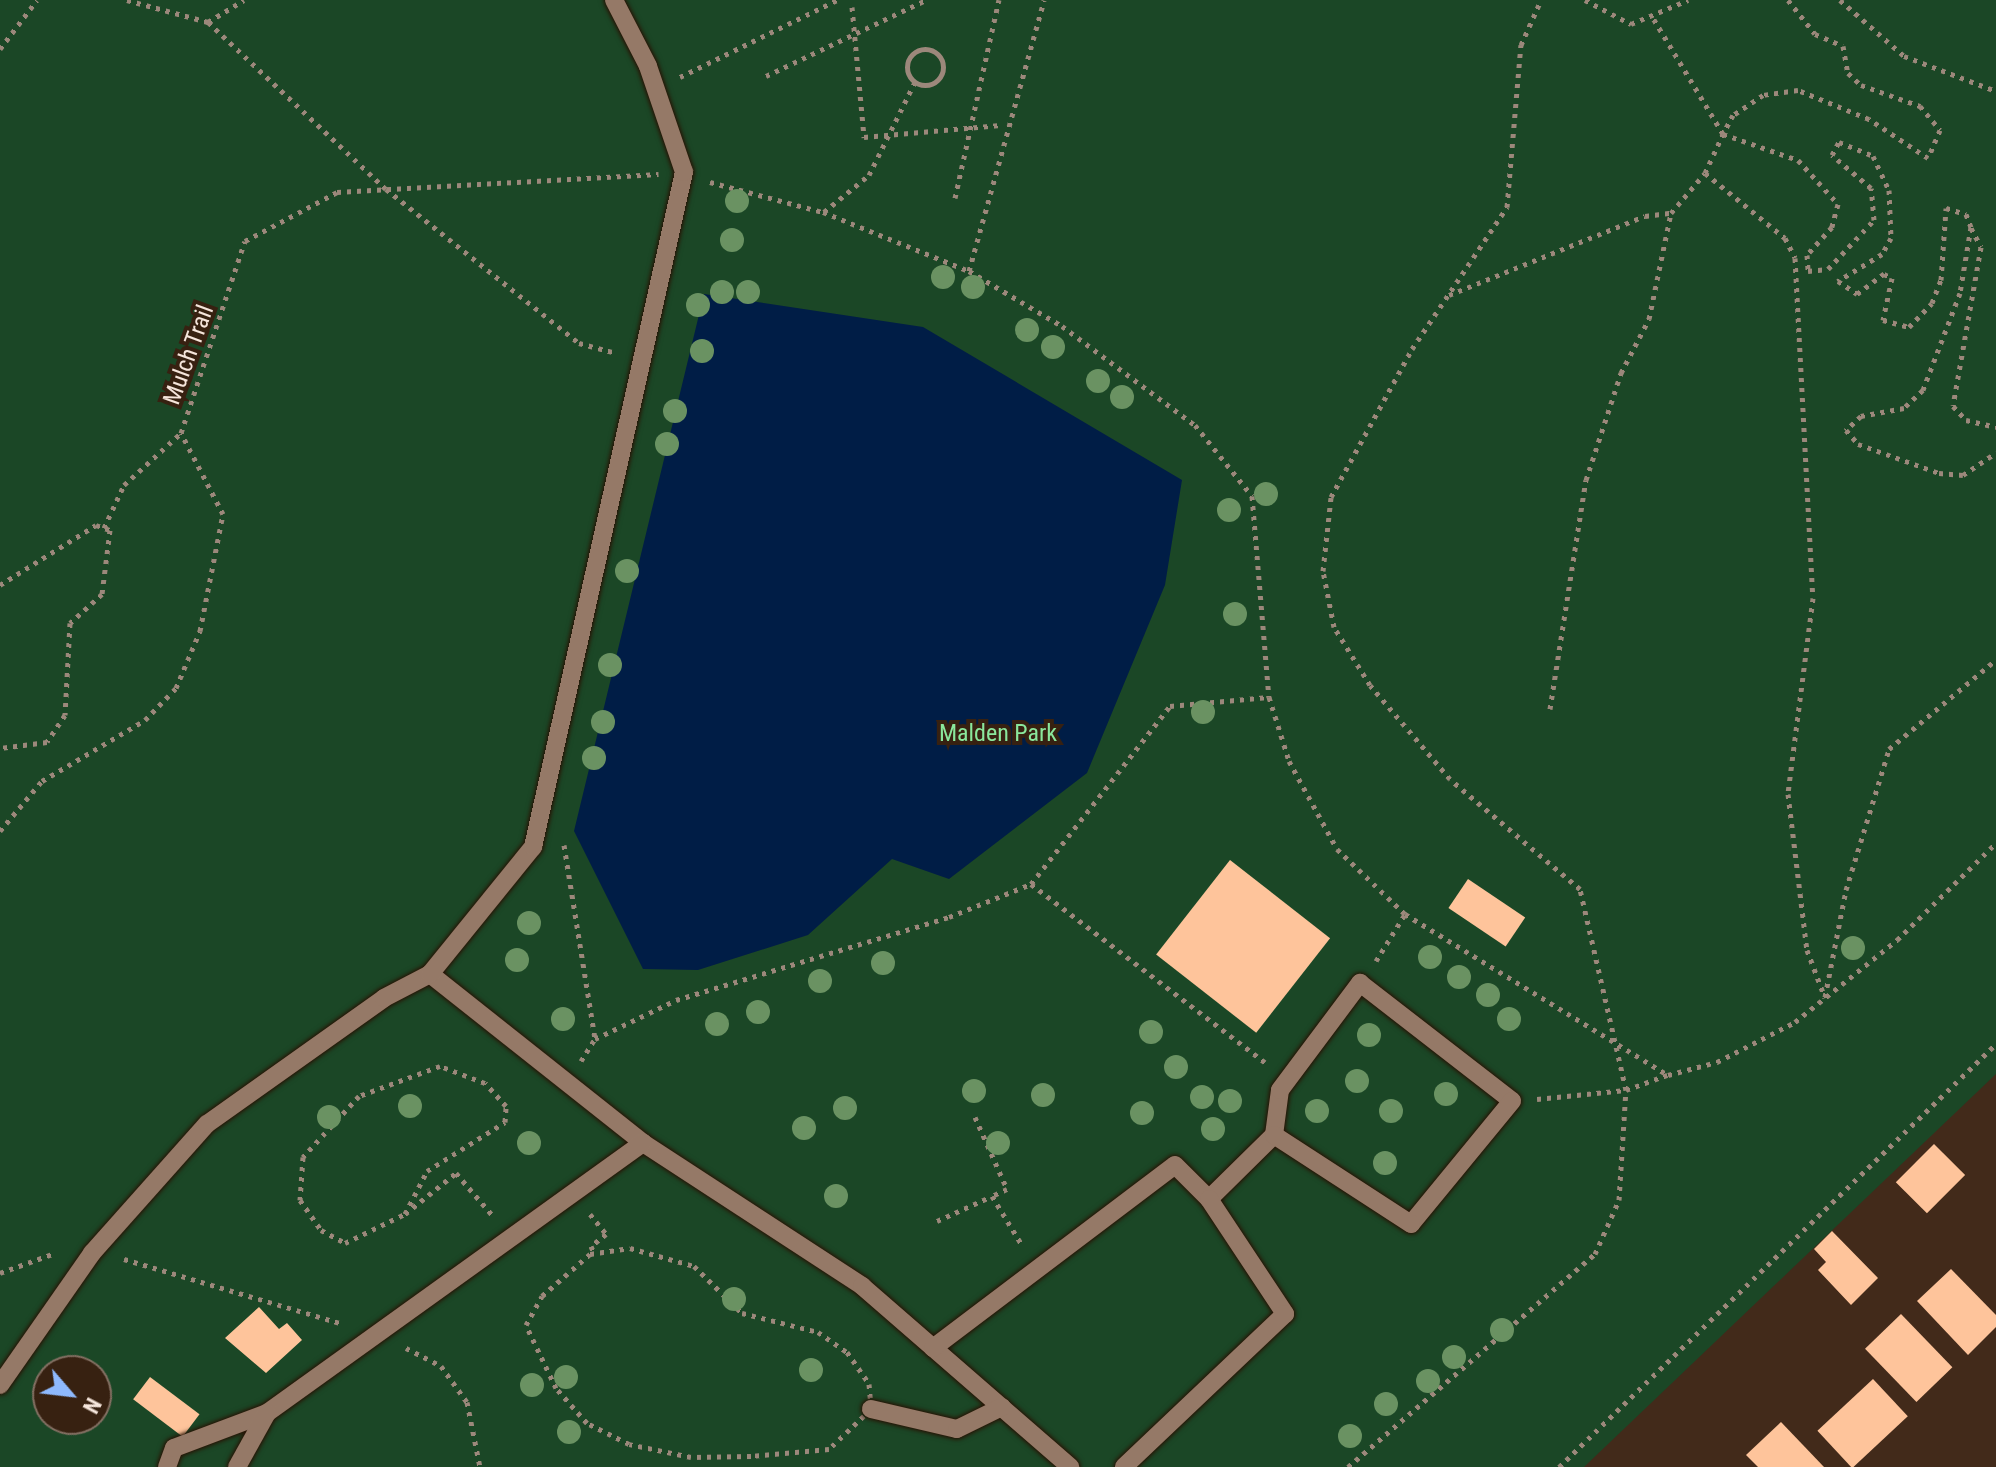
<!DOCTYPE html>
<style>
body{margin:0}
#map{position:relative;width:1996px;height:1467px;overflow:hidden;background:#422a1a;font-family:"Roboto Condensed",sans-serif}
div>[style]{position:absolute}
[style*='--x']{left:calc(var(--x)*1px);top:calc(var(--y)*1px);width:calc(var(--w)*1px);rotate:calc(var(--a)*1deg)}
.green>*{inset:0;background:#1b4726}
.water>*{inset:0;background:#001d46}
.building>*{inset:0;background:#fec49b;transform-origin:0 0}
.path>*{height:5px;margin-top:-2.5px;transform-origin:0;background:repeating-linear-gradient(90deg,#9c887b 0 4px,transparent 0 10px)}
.path>.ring{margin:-2.5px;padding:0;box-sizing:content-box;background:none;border:5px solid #9c887b;border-radius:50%}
.roads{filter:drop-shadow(0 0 2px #281204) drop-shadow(0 0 2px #281204)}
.lane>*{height:18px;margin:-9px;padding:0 9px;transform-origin:9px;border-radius:9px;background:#957967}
.trees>*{width:24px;height:24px;margin:-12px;border-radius:50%;background:#6a9262}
span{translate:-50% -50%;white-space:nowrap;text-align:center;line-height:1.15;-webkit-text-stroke:8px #372111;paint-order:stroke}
.street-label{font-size:24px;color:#f5e5db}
.park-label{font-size:24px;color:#8ae79c}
.north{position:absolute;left:32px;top:1355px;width:80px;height:80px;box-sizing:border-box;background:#372111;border:2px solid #836f62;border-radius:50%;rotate:118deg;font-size:22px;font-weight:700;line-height:32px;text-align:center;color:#f5e5db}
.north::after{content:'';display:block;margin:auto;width:28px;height:36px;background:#8eb9fd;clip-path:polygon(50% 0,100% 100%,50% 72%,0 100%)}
</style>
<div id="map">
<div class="green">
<i style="clip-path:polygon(evenodd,0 0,1996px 0,1996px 1074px,1584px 1467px,0 1467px,0 0,48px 1371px,96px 1371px,96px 1419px,48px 1419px,48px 1371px)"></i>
</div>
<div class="water">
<i style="clip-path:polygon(704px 294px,923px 327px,1182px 480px,1165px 585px,1087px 773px,949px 879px,892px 859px,808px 935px,698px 970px,643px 969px,574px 831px)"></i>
</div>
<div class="building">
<i style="left:1230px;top:860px;width:127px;height:120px;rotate:38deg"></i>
<i style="left:1468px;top:879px;width:69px;height:35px;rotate:34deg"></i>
<i style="left:1934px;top:1144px;width:44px;height:54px;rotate:45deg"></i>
<i style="clip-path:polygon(1832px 1231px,1878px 1278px,1851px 1305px,1818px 1270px,1826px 1262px,1814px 1249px)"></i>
<i style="clip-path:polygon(1951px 1269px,1996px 1315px,1996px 1327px,1968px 1355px,1917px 1301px)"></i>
<i style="clip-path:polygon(259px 1307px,279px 1329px,287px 1323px,302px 1340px,266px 1373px,225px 1338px)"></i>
<i style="left:1901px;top:1314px;width:74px;height:50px;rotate:46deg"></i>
<i style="left:150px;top:1377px;width:62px;height:28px;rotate:37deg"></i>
<i style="left:1873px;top:1379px;width:51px;height:76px;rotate:47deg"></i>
<i style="clip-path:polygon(1781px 1422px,1824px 1467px,1758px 1467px,1746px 1455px)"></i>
</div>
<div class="path">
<i style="--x:127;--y:0;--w:84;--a:15.2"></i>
<i style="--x:208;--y:22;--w:42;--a:-31.4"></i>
<i style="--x:1585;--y:0;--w:52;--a:27.6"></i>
<i style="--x:1631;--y:24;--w:62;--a:-22.8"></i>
<i style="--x:1788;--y:0;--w:43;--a:51.5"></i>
<i style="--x:1815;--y:34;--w:30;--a:23"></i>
<i style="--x:1843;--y:46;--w:27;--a:80"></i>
<i style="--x:1848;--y:73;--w:18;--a:43"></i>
<i style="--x:1861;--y:85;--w:63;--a:19.6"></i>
<i style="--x:1920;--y:106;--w:31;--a:50"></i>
<i style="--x:1940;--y:130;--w:30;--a:113"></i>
<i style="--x:1928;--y:158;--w:71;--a:-146.5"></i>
<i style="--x:1869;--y:119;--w:77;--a:-157.8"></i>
<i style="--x:1798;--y:90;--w:35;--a:172"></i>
<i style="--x:1763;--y:95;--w:36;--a:146"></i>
<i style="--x:1733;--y:115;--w:21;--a:118"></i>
<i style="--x:1723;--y:134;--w:79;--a:19.1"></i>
<i style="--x:1798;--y:160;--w:59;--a:47.7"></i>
<i style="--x:1838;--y:204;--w:24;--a:105"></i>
<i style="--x:1832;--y:227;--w:38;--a:132"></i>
<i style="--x:1807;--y:255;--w:16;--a:86"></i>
<i style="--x:1808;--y:271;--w:20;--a:-6"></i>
<i style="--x:1828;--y:269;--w:67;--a:-46.8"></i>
<i style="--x:1874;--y:220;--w:32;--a:-95"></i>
<i style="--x:1871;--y:188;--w:51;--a:-139.8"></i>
<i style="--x:1832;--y:155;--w:15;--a:-62"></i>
<i style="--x:1839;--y:142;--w:37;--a:22"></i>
<i style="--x:1873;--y:156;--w:38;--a:65"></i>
<i style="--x:1889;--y:190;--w:48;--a:87.6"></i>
<i style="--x:1891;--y:238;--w:18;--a:119"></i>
<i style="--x:1882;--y:254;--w:52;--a:148.5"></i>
<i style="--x:1838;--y:281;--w:23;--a:34"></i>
<i style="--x:1857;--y:294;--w:34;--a:-37"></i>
<i style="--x:1884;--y:274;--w:9;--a:27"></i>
<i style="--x:1892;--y:278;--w:43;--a:102.1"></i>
<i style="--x:1883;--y:320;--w:27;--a:15"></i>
<i style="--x:1909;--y:327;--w:33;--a:-46"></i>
<i style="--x:1932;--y:303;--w:25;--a:-69"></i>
<i style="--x:1941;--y:280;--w:72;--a:-86"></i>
<i style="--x:1946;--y:208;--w:21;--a:17"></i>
<i style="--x:1966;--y:214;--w:14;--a:69"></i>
<i style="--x:1971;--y:227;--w:67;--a:99.5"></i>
<i style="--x:1960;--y:293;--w:104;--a:110.9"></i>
<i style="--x:1923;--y:390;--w:26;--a:137"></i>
<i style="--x:1904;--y:408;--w:44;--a:169.5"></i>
<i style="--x:1861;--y:416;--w:21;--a:137"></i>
<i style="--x:1846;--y:430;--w:18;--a:49"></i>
<i style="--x:1858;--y:444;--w:86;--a:19.7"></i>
<i style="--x:1939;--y:473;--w:24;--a:5"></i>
<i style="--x:1963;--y:475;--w:40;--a:-34"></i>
<i style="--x:1840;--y:0;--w:85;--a:41.2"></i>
<i style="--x:1904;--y:56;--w:98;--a:20.8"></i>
<i style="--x:852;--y:7;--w:131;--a:84.7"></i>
<i style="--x:864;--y:137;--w:137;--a:-5"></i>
<i style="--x:208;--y:22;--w:244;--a:43.2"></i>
<i style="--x:386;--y:189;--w:247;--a:38.6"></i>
<i style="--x:579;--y:343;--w:39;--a:15"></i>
<i class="ring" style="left:907px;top:49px;width:31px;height:31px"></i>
<i style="--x:0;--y:49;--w:61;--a:-52.9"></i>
<i style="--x:766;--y:76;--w:177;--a:-25.4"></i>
<i style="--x:680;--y:77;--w:175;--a:-26.1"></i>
<i style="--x:1705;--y:173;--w:103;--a:39.1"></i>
<i style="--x:1785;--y:238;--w:22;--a:63"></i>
<i style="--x:1795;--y:258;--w:340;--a:87"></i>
<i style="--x:1813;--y:598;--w:198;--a:97.3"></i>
<i style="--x:1788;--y:794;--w:157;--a:83.1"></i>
<i style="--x:1807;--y:950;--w:51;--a:69.4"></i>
<i style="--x:710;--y:182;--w:117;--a:14.9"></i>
<i style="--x:823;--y:212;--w:157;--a:22"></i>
<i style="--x:969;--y:271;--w:108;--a:30.6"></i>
<i style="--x:1062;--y:326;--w:166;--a:36.7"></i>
<i style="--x:1195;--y:425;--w:91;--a:51.2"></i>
<i style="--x:1252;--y:496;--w:202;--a:85.2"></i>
<i style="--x:1269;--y:697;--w:67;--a:72.6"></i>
<i style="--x:1289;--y:761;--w:100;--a:61.4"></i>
<i style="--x:1337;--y:849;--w:94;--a:43.7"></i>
<i style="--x:1405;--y:914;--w:308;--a:31.5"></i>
<i style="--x:1668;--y:1075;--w:51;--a:-14.9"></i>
<i style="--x:1717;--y:1062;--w:88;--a:-27.1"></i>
<i style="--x:1795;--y:1022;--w:131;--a:-38.8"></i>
<i style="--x:1897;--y:940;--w:139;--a:-44.4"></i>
<i style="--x:955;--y:198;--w:203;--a:-77.5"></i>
<i style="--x:824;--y:212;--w:58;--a:-39.4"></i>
<i style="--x:869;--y:175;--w:104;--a:-63.7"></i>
<i style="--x:1971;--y:228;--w:21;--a:62"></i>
<i style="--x:1981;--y:247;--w:161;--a:100"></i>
<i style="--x:1953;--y:406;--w:19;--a:47"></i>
<i style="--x:1966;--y:420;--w:31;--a:13"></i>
<i style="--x:969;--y:271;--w:281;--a:-74.5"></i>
<i style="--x:1449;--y:295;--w:211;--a:-22"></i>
<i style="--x:1645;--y:216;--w:26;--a:-7"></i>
<i style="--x:104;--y:528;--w:47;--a:-65.1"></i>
<i style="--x:124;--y:485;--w:77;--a:-42.4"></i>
<i style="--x:0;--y:585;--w:113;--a:-32"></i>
<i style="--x:96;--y:525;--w:15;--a:20"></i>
<i style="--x:110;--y:530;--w:64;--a:97.1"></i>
<i style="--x:102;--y:594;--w:43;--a:137.8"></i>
<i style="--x:70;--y:623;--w:92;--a:93.1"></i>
<i style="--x:65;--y:715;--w:32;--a:124"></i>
<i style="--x:47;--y:742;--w:47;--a:172.7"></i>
<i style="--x:1550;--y:709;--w:232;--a:-81.1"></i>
<i style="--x:1586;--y:480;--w:113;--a:-71.9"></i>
<i style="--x:1621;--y:373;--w:61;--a:-62.6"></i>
<i style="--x:1649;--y:319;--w:108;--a:-78.3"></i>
<i style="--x:1671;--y:213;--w:52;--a:-49.6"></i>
<i style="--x:1705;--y:173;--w:43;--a:-65.2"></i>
<i style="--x:1723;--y:134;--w:135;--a:-121.1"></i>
<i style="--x:0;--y:831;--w:65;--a:-50"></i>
<i style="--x:42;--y:781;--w:120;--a:-30.6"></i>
<i style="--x:145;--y:720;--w:45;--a:-45.9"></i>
<i style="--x:176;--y:688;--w:62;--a:-67.2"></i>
<i style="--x:200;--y:631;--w:119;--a:-78.9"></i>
<i style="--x:223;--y:514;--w:91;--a:-117.4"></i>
<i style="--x:181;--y:433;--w:202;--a:-71.6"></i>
<i style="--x:245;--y:241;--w:104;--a:-28"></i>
<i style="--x:337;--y:192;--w:322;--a:-3.2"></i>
<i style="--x:564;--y:845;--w:196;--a:80.9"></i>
<i style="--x:1031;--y:884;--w:294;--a:37.3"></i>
<i style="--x:1376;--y:961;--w:55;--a:-58.3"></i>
<i style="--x:1825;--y:997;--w:109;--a:-78.9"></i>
<i style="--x:1846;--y:890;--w:147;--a:-73"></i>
<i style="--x:1889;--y:749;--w:139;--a:-39.8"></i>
<i style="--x:581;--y:1061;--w:26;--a:-58"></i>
<i style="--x:595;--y:1039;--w:90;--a:-25.7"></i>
<i style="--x:676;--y:1000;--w:285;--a:-16.9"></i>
<i style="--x:949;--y:917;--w:88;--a:-21.9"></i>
<i style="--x:1031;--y:884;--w:226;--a:-52"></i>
<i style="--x:1170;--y:706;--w:99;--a:-5.2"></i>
<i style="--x:1537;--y:1099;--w:89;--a:-5.8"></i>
<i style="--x:1626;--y:1090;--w:44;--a:-20.1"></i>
<i style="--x:975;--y:1117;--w:79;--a:66"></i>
<i style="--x:1007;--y:1189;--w:17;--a:155"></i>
<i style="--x:405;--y:1214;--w:48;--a:-62.9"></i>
<i style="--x:427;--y:1171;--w:92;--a:-32.1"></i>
<i style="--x:505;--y:1122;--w:16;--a:-86"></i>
<i style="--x:506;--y:1106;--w:31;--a:-132"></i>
<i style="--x:485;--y:1083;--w:48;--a:-159.3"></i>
<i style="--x:440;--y:1066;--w:86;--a:159.7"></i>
<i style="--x:359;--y:1096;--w:83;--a:132.6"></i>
<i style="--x:303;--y:1157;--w:43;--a:94"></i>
<i style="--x:300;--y:1200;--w:37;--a:55"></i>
<i style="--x:321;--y:1230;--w:27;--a:28"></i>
<i style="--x:345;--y:1243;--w:67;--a:-25.8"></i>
<i style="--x:405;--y:1214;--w:65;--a:-38.8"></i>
<i style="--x:456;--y:1173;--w:57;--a:49.3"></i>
<i style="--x:590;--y:1214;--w:26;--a:51"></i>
<i style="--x:606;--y:1234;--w:19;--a:141"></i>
<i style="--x:591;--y:1246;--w:8;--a:67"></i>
<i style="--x:937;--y:1221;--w:60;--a:-24.4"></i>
<i style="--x:992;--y:1196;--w:57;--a:58.5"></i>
<i style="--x:630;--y:1248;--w:66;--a:15.7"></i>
<i style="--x:694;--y:1266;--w:67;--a:44.4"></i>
<i style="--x:742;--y:1313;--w:78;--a:14"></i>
<i style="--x:818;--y:1332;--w:35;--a:35"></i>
<i style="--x:847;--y:1352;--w:39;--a:55"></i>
<i style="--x:869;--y:1384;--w:25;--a:85"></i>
<i style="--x:871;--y:1409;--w:58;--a:136.4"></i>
<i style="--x:829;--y:1449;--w:78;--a:174.9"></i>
<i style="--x:751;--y:1456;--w:60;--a:179"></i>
<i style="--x:691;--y:1457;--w:63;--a:-168.2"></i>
<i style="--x:629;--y:1444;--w:47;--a:-153.4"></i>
<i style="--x:587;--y:1423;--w:47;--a:-131.5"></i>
<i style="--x:556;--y:1388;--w:70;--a:-115.5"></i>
<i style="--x:526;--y:1325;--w:33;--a:-61"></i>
<i style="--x:542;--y:1296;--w:64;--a:-41.2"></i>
<i style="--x:590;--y:1254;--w:40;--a:-8.5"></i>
<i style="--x:124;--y:1259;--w:229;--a:16.5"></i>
<i style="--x:0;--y:1273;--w:59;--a:-20"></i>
<i style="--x:406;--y:1348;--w:39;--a:27"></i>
<i style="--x:441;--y:1366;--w:44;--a:54.2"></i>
<i style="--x:467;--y:1402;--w:66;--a:78.7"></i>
<i style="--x:1348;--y:1467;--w:326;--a:-40.8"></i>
<i style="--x:1595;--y:1254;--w:59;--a:-66"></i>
<i style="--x:1619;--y:1200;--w:110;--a:-86.4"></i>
<i style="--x:1626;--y:1090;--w:206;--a:-102.9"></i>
<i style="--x:1580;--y:889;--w:170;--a:-139.8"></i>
<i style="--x:1450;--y:779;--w:123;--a:-130.4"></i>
<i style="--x:1370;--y:685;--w:68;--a:-121.8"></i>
<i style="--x:1334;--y:627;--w:57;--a:-101.1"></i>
<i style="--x:1323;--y:571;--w:74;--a:-83.8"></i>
<i style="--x:1331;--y:497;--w:169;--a:-61.3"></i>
<i style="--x:1412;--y:349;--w:171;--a:-56.2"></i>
<i style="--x:1507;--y:207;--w:163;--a:-85.1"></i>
<i style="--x:1521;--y:45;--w:49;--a:-66"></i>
<i style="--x:1559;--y:1467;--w:608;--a:-44.07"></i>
</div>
<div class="roads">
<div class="lane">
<i style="--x:430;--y:974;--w:272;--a:38.4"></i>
<i style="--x:643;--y:1143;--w:262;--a:33.1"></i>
<i style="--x:862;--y:1286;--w:276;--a:41"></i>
<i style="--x:1209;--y:1199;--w:91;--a:-44.6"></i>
<i style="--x:1274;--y:1135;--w:45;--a:-82.4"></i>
<i style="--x:1280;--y:1090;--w:134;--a:-53.2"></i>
<i style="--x:1360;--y:983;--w:192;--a:37.8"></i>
<i style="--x:1512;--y:1101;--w:159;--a:129.4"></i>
<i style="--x:1411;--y:1224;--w:163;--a:-147"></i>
<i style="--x:933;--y:1348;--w:303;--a:-37.1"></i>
<i style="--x:1175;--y:1165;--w:48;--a:45"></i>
<i style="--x:1209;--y:1199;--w:138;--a:56.5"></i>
<i style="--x:1285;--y:1314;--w:222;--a:136.5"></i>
<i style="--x:0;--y:1385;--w:161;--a:-55.1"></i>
<i style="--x:92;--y:1253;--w:173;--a:-48.3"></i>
<i style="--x:207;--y:1124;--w:217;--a:-35.4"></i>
<i style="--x:384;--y:998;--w:52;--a:-27.6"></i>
<i style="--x:430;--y:974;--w:164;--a:-51"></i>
<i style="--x:533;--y:847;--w:692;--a:-77.39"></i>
<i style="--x:684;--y:172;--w:112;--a:-108.8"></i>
<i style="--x:648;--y:66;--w:74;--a:-117.3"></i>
<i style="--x:871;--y:1409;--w:88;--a:13.1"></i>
<i style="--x:957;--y:1429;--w:50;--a:-26.1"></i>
<i style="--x:167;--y:1467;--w:20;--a:-70"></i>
<i style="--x:174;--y:1448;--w:99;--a:-20.6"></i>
<i style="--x:267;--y:1413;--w:463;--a:-35.7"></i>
<i style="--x:237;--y:1467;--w:62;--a:-60.9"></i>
</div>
</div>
<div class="trees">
<i style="left:737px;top:201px"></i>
<i style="left:732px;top:240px"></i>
<i style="left:943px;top:277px"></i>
<i style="left:973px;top:287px"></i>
<i style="left:722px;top:292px"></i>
<i style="left:748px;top:292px"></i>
<i style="left:698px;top:305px"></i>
<i style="left:1027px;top:330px"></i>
<i style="left:1053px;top:347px"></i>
<i style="left:702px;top:351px"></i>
<i style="left:1098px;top:381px"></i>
<i style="left:1122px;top:397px"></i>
<i style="left:675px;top:411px"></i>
<i style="left:667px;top:444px"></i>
<i style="left:1266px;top:494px"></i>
<i style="left:1229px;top:510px"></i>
<i style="left:627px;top:571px"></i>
<i style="left:1235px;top:614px"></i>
<i style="left:610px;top:665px"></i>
<i style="left:1203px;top:712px"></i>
<i style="left:603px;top:722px"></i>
<i style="left:594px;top:758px"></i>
<i style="left:529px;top:923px"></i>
<i style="left:1853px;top:948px"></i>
<i style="left:1430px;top:957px"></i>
<i style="left:517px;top:960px"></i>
<i style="left:883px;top:963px"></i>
<i style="left:1459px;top:977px"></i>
<i style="left:820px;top:981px"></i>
<i style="left:1488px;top:995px"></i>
<i style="left:758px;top:1012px"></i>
<i style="left:563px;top:1019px"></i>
<i style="left:1509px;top:1019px"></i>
<i style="left:717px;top:1024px"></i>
<i style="left:1151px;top:1032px"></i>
<i style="left:1369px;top:1035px"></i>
<i style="left:1176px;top:1067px"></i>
<i style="left:1357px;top:1081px"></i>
<i style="left:974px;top:1091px"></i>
<i style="left:1446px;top:1094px"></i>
<i style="left:1043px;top:1095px"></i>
<i style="left:1202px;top:1097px"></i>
<i style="left:1230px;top:1101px"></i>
<i style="left:410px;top:1106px"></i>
<i style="left:845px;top:1108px"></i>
<i style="left:1317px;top:1111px"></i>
<i style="left:1391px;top:1111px"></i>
<i style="left:1142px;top:1113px"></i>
<i style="left:329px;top:1117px"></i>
<i style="left:804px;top:1128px"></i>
<i style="left:1213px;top:1129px"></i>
<i style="left:529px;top:1143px"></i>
<i style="left:998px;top:1143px"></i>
<i style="left:1385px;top:1163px"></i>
<i style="left:836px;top:1196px"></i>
<i style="left:734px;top:1299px"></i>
<i style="left:1502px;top:1330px"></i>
<i style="left:1454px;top:1357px"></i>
<i style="left:811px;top:1370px"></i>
<i style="left:566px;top:1377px"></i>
<i style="left:1428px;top:1381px"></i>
<i style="left:532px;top:1385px"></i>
<i style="left:1386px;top:1404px"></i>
<i style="left:569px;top:1432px"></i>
<i style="left:1350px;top:1436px"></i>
</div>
<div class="street-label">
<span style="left:189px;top:355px;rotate:-70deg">Mulch Trail</span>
</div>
<div class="park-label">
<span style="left:998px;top:734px">Malden Park</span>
</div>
<div class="north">N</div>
</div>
